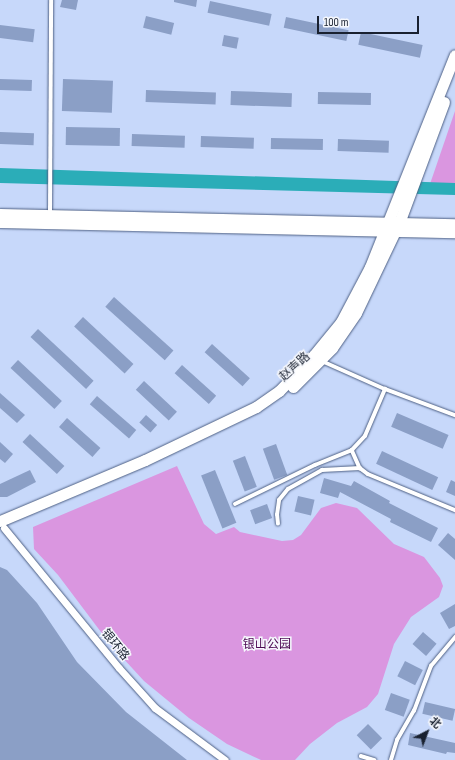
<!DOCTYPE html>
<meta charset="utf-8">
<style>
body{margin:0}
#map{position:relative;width:455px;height:760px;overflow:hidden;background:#c7d8fa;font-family:"Sofia Sans Condensed","Noto Sans SC",sans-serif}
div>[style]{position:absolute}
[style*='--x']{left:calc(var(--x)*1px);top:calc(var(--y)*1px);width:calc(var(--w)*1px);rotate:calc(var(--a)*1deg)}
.green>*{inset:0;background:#da96e0}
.water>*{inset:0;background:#2badb8}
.building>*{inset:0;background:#8b9fc6;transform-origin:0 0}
.roads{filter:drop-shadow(0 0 1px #4e6084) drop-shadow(0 0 1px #4e6084)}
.lane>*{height:3.5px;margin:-1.75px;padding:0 1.75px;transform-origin:1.75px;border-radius:1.75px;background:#fff}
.street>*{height:7px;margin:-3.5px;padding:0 3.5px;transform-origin:3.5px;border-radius:3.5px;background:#fff}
.secondary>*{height:11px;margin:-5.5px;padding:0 5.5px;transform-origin:5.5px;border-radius:5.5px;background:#fff}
span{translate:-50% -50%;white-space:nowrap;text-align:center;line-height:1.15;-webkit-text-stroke:3px #f6f8fd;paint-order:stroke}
.street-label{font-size:12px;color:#192130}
.park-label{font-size:12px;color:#4b0752}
.north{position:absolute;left:407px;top:712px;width:40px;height:40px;-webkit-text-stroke:3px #f6f8fd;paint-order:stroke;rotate:42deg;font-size:11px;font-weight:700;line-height:16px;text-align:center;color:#192130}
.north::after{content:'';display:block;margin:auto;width:14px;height:18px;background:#192130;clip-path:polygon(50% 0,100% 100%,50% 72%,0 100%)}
.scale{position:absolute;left:317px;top:16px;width:102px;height:18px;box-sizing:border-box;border:2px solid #192130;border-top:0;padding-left:5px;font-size:12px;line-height:14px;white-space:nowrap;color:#192130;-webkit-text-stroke:3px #f6f8fd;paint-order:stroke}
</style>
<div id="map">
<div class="green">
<i style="clip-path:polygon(455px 111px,455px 183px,430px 184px)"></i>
<i style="clip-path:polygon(177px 466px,204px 524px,216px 534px,234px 527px,240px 532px,282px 541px,293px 540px,301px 535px,321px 508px,336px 503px,357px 508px,394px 544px,424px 557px,440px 578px,443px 586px,439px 597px,411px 617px,394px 644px,378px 694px,367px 707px,337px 723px,310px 744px,295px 760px,261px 760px,227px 744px,189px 718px,144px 681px,110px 644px,58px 575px,34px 549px,33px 527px)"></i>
</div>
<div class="water">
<i style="clip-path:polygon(0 168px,455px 183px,455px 195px,0 183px)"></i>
</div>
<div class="building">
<i style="clip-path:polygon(62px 0,78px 0,76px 10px,60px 7px)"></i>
<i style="clip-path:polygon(174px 0,197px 0,196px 7px,174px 2px)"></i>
<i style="left:210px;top:1px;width:63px;height:12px;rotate:12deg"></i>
<i style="left:146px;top:16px;width:29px;height:12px;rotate:14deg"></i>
<i style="left:286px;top:17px;width:64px;height:11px;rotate:12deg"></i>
<i style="left:0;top:25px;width:35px;height:13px;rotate:7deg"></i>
<i style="left:361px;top:32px;width:63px;height:13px;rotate:12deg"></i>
<i style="left:224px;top:35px;width:15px;height:11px;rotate:11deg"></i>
<i style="left:0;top:79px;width:32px;height:11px;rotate:2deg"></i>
<i style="left:63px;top:79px;width:50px;height:32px;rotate:2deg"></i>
<i style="left:146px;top:90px;width:70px;height:12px;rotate:2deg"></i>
<i style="left:231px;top:91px;width:61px;height:14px;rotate:2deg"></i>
<i style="left:318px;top:92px;width:53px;height:12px;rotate:1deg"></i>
<i style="left:66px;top:127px;width:54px;height:18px;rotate:1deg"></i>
<i style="left:0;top:132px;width:34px;height:12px;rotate:2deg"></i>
<i style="left:132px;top:134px;width:53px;height:12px;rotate:2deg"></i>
<i style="left:201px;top:136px;width:53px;height:11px;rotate:2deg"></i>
<i style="left:271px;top:138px;width:52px;height:11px;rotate:1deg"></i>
<i style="left:338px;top:139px;width:51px;height:12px;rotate:2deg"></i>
<i style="left:114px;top:297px;width:80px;height:13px;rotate:42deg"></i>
<i style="left:83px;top:317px;width:69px;height:13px;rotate:43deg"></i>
<i style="left:38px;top:329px;width:76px;height:11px;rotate:43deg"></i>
<i style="left:212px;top:344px;width:51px;height:11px;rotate:42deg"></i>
<i style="left:18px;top:360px;width:60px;height:11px;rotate:43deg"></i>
<i style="left:182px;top:365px;width:46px;height:11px;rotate:42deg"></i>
<i style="left:144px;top:381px;width:45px;height:12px;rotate:43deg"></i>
<i style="clip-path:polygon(0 393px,25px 415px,17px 423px,0 408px)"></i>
<i style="left:97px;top:396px;width:52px;height:11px;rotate:41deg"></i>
<i style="left:397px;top:413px;width:56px;height:15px;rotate:23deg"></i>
<i style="left:146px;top:415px;width:15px;height:10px;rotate:42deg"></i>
<i style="left:67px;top:418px;width:45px;height:12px;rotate:42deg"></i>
<i style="left:30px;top:434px;width:47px;height:11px;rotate:43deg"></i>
<i style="clip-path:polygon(0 442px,13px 454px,5px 463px,0 459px)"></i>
<i style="left:276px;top:444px;width:33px;height:14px;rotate:70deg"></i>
<i style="left:382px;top:451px;width:62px;height:14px;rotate:25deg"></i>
<i style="left:245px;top:456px;width:33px;height:13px;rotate:69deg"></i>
<i style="clip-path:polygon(30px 470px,36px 482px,7px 497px,0 497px,0 484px)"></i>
<i style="left:215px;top:470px;width:57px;height:15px;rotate:68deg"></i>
<i style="clip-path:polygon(324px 478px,351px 486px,354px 481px,390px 501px,389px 503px,438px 528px,431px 542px,390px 522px,391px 519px,340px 492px,338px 498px,320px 493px)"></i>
<i style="clip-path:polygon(451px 480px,455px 482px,455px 496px,446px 492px)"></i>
<i style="left:298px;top:496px;width:17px;height:16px;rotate:13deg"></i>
<i style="left:267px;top:504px;width:15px;height:18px;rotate:70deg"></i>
<i style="clip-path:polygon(448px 533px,455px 539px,455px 560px,438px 545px)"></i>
<i style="clip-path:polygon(0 567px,7px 570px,37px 603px,77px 662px,126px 712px,187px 760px,0 760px)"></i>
<i style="clip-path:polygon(455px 604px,455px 626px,449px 629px,440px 613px)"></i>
<i style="left:423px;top:632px;width:18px;height:16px;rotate:41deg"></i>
<i style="left:405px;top:661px;width:20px;height:17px;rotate:27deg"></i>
<i style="left:391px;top:693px;width:20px;height:18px;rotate:20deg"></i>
<i style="left:425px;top:702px;width:31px;height:12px;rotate:13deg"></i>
<i style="left:368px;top:724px;width:20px;height:16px;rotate:45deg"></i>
<i style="clip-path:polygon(410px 733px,455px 743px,455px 753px,447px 752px,446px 754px,408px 745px)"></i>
</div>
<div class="roads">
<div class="lane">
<i style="--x:50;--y:213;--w:213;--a:-89.7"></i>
<i style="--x:322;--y:361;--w:69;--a:24"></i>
<i style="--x:385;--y:389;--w:75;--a:20.4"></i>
<i style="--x:352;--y:450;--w:19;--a:-47"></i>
<i style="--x:365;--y:436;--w:51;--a:-66.9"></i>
<i style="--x:235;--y:504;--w:89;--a:-26"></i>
<i style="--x:315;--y:465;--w:40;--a:-22"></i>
<i style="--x:352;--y:450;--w:20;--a:66"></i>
<i style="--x:360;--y:468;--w:10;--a:37"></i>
<i style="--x:368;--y:474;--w:94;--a:22.5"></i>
<i style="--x:278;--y:524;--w:9;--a:-96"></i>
<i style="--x:277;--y:515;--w:15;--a:-82"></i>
<i style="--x:279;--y:500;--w:14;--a:-51"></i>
<i style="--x:288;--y:489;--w:39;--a:-29"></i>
<i style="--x:322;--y:470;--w:38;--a:-3"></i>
<i style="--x:361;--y:756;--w:14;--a:17"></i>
<i style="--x:391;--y:760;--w:21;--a:-73"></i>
<i style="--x:397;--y:740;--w:34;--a:-60"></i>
<i style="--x:414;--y:711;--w:48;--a:-69.3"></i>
<i style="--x:431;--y:666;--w:38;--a:-50"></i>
</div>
<div class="street">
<i style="--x:4;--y:528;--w:181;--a:50.6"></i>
<i style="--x:119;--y:668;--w:54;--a:48"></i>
<i style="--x:155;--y:708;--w:87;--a:36.6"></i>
</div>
<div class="secondary">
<i style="--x:0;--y:214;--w:455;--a:1.3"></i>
<i style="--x:0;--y:222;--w:455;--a:1.3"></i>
<i style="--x:293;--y:387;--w:55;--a:-45"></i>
<i style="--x:332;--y:348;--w:42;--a:-55.6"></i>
<i style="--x:356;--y:313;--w:100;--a:-64.5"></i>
<i style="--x:399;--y:223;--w:129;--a:-69.6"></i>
<i style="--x:0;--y:521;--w:157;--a:-22.8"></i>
<i style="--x:145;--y:460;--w:123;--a:-25.5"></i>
<i style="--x:256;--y:407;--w:28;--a:-35"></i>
<i style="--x:279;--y:391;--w:50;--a:-45.8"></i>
<i style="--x:314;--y:355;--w:43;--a:-50.7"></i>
<i style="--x:341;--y:322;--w:62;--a:-62.2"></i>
<i style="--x:370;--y:267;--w:228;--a:-68.2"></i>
</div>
</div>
<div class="street-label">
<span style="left:295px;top:367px;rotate:-42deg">赵声路</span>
<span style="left:115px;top:645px;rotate:51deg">银环路</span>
</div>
<div class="park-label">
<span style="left:267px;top:645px">银山公园</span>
</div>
<div class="north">北</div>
<div class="scale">100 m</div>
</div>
